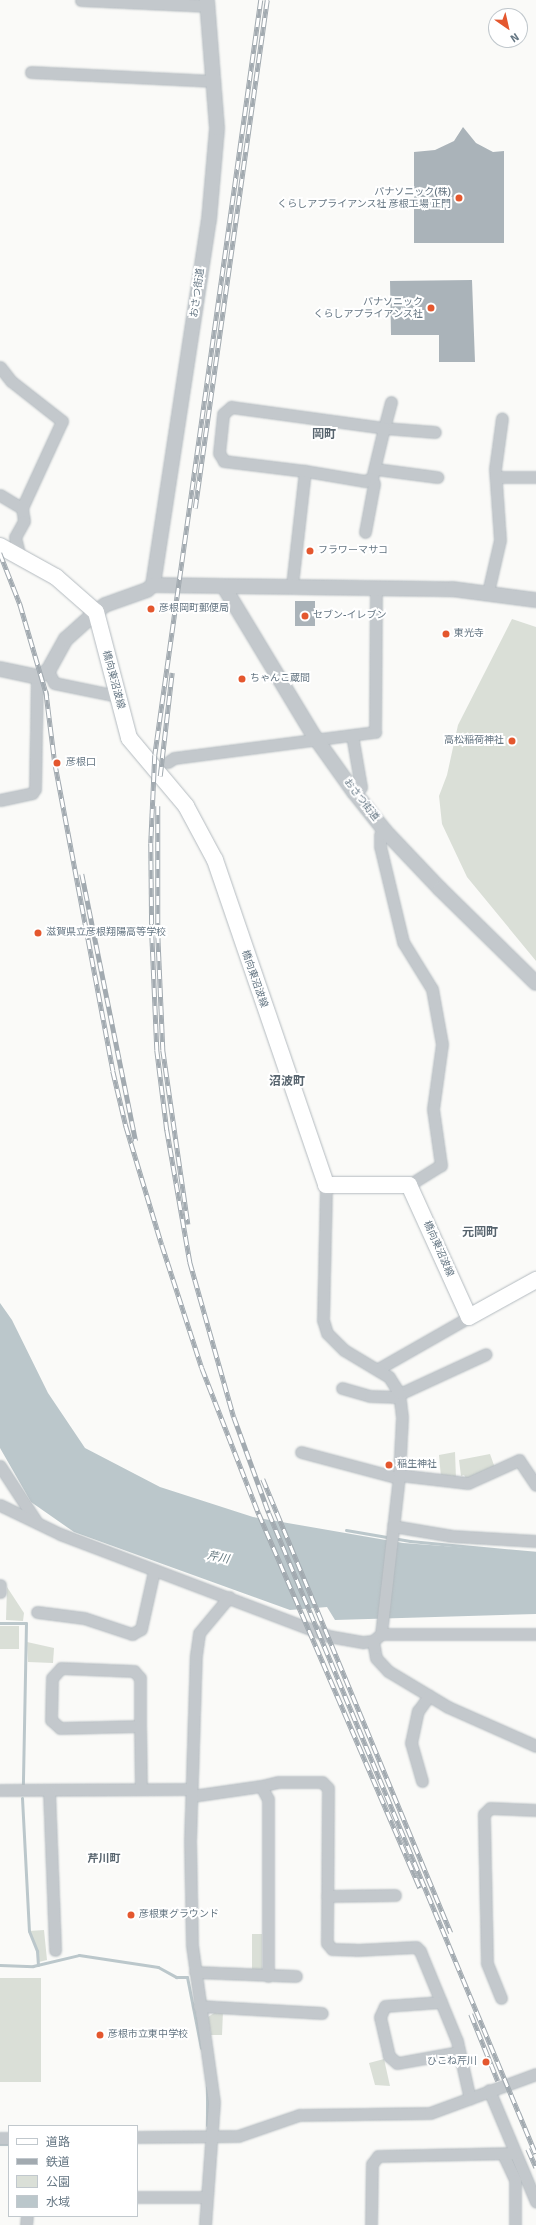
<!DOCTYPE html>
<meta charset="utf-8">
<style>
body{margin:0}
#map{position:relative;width:536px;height:2225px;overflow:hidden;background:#fafaf8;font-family:Signika,"Noto Sans JP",sans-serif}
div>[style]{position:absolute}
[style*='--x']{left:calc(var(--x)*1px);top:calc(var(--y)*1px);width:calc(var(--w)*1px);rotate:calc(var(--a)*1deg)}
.green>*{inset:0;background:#dadfd7;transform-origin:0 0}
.water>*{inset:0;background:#bbc7cb}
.stream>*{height:3px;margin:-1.5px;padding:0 1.5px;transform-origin:1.5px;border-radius:1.5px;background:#bbc7cb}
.building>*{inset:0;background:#aab3b9;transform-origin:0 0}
.roads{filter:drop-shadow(0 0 1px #b3babf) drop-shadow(0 0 1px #b3babf)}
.minor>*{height:11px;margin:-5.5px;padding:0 5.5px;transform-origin:5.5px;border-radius:5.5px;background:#c3c8cc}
.tertiary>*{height:14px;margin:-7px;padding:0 7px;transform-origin:7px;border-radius:7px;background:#c3c8cc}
.secondary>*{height:16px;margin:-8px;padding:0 8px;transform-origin:8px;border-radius:8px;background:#fff}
.rail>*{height:4.5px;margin-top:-2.25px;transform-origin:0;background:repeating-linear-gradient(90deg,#fff 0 9px,#a2aab0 0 18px);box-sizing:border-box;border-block:1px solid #a2aab0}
.dots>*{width:11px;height:11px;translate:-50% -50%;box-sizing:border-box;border:2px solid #fff;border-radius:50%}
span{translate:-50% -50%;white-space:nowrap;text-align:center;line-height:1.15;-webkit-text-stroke:4px #fff;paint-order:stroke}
.poi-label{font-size:10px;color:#657683}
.right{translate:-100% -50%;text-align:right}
.left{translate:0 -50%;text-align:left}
.street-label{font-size:10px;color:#657683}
.water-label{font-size:11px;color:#60757c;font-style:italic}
.neighbourhood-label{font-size:11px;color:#57646e;font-weight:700}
.quarter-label{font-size:12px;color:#57646e;font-weight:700}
.legend{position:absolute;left:8px;top:2125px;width:130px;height:92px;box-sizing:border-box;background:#fff;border:1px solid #c1c8cd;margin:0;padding:5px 7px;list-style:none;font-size:12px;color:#657683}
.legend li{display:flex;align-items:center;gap:8px;height:20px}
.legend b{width:20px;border:1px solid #c1c8cd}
.north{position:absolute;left:488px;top:8px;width:40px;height:40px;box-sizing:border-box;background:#fff;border:1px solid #c1c8cd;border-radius:50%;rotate:146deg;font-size:11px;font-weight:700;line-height:16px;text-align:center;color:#657683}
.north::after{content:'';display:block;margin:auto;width:14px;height:18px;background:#e4572e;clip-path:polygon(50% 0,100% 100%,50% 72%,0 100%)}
</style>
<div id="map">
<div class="green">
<i style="clip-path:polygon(512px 619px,536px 627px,536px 961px,467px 877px,442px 824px,439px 796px,447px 775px,458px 725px)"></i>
<i style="clip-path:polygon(455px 1452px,456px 1479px,441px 1477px,439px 1455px)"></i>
<i style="clip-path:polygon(490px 1454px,495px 1468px,467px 1480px,464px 1475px,461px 1476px,459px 1460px)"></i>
<i style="clip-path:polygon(7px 1587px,24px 1613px,23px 1621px,6px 1620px)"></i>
<i style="left:0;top:1626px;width:19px;height:23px"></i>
<i style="clip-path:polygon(27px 1642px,54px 1648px,53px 1663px,28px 1662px)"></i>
<i style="clip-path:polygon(44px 1930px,47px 1960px,39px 1962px,38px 1950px,29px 1931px)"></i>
<i style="left:252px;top:1934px;width:10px;height:37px"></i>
<i style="left:0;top:1978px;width:41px;height:104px"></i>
<i style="clip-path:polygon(217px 2011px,223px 2011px,222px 2035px,211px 2035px,208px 2017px)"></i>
<i style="clip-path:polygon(384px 2059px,390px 2086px,375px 2085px,369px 2063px)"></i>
</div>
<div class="water">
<i style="clip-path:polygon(0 1303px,12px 1320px,48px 1393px,85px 1448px,160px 1487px,253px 1517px,403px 1543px,536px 1553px,536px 1614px,335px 1620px,327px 1607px,290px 1610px,74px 1532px,31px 1502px,0 1448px)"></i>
</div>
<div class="stream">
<i style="--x:346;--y:1530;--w:65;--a:9.8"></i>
<i style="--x:410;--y:1541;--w:127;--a:5.4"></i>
<i style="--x:0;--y:1623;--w:26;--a:0"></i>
<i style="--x:26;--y:1623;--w:162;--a:91.1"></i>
<i style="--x:22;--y:1798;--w:133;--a:87"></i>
<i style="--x:29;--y:1931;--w:22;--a:68"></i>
<i style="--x:37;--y:1951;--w:14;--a:86"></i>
<i style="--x:0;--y:1965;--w:33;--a:2"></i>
<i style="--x:33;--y:1966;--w:47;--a:-13.4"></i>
<i style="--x:79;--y:1955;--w:80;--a:8.6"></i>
<i style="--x:158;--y:1967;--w:21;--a:29"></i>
<i style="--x:176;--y:1977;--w:11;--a:0"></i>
<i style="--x:187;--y:1977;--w:72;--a:78.8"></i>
<i style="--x:207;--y:2125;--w:38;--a:-90"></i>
<i style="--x:0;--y:2144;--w:9;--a:0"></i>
</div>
<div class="building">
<i style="clip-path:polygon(463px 127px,476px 143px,493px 152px,504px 151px,504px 243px,414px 243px,414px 152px,435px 150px,454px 141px)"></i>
<i style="clip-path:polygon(472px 280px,475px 362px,439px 362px,439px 335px,391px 335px,390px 281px)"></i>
<i style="left:295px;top:601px;width:20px;height:25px"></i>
</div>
<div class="roads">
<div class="minor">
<i style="--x:81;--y:0;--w:127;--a:2.7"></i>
<i style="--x:31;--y:72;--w:183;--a:2.8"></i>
<i style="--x:0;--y:367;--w:18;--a:52"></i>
<i style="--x:11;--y:381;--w:65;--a:38.1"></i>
<i style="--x:62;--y:421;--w:96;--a:114.7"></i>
<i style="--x:391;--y:402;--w:27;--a:105"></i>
<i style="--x:384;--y:428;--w:51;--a:4.5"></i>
<i style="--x:376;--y:469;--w:62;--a:7.5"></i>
<i style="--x:496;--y:477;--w:40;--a:0"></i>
<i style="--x:0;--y:495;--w:26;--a:31"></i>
<i style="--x:22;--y:508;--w:13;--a:81"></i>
<i style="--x:24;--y:521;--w:18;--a:119"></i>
<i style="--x:15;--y:537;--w:21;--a:76"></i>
<i style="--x:365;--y:532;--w:49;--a:-79.4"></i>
<i style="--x:374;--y:484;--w:6;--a:-108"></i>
<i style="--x:292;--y:585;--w:115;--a:-83.5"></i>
<i style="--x:305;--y:471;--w:82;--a:-173"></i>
<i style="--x:224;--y:461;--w:9;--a:-122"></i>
<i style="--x:219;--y:453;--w:39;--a:-84"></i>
<i style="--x:223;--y:414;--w:11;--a:-41"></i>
<i style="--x:231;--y:407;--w:154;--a:7.8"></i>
<i style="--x:384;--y:428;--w:51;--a:103.5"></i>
<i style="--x:372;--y:478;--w:8;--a:157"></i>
<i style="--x:365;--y:481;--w:61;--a:-170.5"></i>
<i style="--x:488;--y:592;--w:53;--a:-77"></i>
<i style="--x:500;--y:540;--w:71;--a:-94"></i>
<i style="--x:495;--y:469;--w:51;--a:-82.2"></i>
<i style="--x:48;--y:671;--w:13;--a:63"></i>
<i style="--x:54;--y:683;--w:64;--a:11.7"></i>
<i style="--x:352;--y:735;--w:53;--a:80.2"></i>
<i style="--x:361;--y:787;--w:9;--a:144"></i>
<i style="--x:168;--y:762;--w:7;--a:-34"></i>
<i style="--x:174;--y:758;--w:203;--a:-7.4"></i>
<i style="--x:375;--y:732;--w:144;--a:-89.6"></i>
<i style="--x:0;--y:800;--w:33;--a:-12"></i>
<i style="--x:32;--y:793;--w:5;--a:-53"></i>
<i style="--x:35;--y:789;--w:112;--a:-89"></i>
<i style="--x:385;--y:831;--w:6;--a:141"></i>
<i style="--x:380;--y:835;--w:11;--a:90"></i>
<i style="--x:380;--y:846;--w:99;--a:76.5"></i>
<i style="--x:403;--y:942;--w:55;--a:58.3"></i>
<i style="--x:432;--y:989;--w:56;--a:79.7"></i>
<i style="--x:442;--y:1044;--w:66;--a:97.9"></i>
<i style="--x:433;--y:1109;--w:57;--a:81.9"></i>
<i style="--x:441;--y:1165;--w:38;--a:148"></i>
<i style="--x:378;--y:1369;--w:105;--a:-29.7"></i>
<i style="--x:342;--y:1388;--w:29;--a:16"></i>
<i style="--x:370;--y:1396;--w:23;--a:2"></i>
<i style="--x:393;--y:1397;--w:102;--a:-24.8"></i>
<i style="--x:301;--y:1452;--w:101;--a:14.9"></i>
<i style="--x:0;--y:1466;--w:66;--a:56.8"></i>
<i style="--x:399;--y:1475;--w:69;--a:6.6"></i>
<i style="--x:468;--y:1483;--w:56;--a:-24.3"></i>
<i style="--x:519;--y:1460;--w:30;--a:56"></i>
<i style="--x:0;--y:1505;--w:67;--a:25.8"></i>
<i style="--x:60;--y:1534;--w:287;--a:20.8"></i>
<i style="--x:328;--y:1636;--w:36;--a:10"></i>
<i style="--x:363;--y:1642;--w:10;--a:-6"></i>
<i style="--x:373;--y:1641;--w:11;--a:-41"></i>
<i style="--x:381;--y:1634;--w:160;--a:-83.5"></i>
<i style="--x:399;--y:1475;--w:58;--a:-87"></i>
<i style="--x:402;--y:1417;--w:24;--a:-97"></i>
<i style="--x:399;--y:1393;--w:19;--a:-122"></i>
<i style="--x:389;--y:1377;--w:52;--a:-149"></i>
<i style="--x:344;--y:1350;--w:24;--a:-135"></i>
<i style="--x:327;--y:1333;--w:14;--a:-107"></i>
<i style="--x:323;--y:1320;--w:135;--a:-88.7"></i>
<i style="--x:393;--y:1526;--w:60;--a:9.6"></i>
<i style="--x:452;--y:1536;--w:84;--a:3.4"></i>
<i style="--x:0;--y:1585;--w:7;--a:90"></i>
<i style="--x:37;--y:1612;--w:47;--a:7.3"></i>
<i style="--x:84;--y:1618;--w:51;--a:18.4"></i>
<i style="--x:132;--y:1634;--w:10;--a:-29"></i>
<i style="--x:141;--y:1629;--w:59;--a:-77.4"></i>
<i style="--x:381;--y:1634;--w:155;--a:0"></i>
<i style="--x:373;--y:1641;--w:17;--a:80"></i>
<i style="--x:376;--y:1658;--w:18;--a:47"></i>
<i style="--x:388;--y:1671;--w:70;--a:31"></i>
<i style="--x:448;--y:1707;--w:96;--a:23.9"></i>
<i style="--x:140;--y:1726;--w:80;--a:178.6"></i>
<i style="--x:60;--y:1728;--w:12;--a:-138"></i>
<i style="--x:51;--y:1720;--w:42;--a:-88.6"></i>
<i style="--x:52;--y:1678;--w:13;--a:-48"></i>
<i style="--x:61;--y:1668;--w:73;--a:2.4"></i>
<i style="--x:134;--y:1671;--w:9;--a:49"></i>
<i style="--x:140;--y:1678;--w:48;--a:90"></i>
<i style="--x:140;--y:1726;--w:62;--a:89.1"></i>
<i style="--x:422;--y:1781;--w:40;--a:-106"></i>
<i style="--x:411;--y:1743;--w:33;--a:-78"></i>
<i style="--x:418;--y:1711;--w:19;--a:-54"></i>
<i style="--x:261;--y:1786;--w:18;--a:-13"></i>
<i style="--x:279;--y:1782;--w:43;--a:0"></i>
<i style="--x:322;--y:1782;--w:8;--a:45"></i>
<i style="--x:328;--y:1788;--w:155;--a:90.4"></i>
<i style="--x:327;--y:1943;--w:8;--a:50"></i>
<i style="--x:332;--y:1949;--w:24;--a:2"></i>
<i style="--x:356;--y:1950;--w:60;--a:-2.9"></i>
<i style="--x:416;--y:1947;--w:6;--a:45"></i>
<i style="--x:420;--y:1951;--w:55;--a:67.6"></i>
<i style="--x:0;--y:1790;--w:191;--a:-0.3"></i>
<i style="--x:49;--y:1791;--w:159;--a:87.8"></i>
<i style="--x:192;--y:1796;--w:70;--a:-8.2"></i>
<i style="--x:261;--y:1786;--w:15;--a:62"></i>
<i style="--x:268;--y:1799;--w:177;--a:90"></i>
<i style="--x:327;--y:1896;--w:68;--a:-0.8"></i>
<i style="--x:195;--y:1972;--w:101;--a:2.3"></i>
<i style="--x:501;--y:1998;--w:38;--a:-112"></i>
<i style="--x:487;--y:1963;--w:149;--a:-91.2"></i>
<i style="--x:484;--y:1814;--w:8;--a:-45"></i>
<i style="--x:490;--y:1808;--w:46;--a:2.5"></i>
<i style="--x:199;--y:2006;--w:123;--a:3.3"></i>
<i style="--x:459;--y:2052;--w:63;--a:169.9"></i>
<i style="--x:397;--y:2063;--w:11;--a:-139"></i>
<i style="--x:389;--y:2056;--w:40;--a:-103"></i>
<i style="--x:380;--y:2017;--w:12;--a:-66"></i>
<i style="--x:385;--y:2006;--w:56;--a:-4.1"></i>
<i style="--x:441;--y:2002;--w:42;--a:67.7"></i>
<i style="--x:457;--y:2041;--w:59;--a:77.4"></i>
<i style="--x:489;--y:2090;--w:121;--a:67.2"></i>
<i style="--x:137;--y:2137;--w:101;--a:-0.6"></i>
<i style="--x:238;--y:2136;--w:65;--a:-19"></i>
<i style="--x:299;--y:2115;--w:131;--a:-0.9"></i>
<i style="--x:430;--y:2113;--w:113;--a:-20.2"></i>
<i style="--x:0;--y:2138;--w:9;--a:0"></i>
<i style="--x:503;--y:2154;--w:29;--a:65"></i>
<i style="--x:515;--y:2180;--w:45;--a:90"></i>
<i style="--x:137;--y:2197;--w:70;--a:0"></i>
<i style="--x:26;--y:2225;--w:9;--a:-84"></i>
<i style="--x:205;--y:2225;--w:123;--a:-85.8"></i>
<i style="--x:214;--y:2102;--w:159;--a:-98"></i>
<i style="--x:192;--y:1945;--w:104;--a:-91.1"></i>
<i style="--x:190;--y:1841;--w:186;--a:-88.2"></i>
<i style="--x:196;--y:1655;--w:22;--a:-82"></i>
<i style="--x:199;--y:1633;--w:47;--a:-50.2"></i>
<i style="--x:371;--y:2225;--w:61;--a:-89.1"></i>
<i style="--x:372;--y:2164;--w:10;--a:-53"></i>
<i style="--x:378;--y:2156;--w:137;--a:-1.3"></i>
</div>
<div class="tertiary">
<i style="--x:153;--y:585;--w:369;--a:-81.3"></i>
<i style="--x:209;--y:220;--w:92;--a:-85"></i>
<i style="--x:217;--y:128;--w:128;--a:-94.5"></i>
<i style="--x:224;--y:587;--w:174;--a:58.9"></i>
<i style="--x:314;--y:736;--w:69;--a:54.5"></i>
<i style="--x:354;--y:792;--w:50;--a:51.5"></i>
<i style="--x:385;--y:831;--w:80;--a:46.5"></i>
<i style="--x:440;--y:889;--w:134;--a:44.4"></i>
<i style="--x:0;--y:669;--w:38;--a:12"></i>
<i style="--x:37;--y:677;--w:13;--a:-29"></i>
<i style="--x:48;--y:671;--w:37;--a:-61"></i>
<i style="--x:66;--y:639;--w:40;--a:-42"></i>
<i style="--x:96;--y:612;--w:11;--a:-38"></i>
<i style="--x:105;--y:605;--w:45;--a:-19.7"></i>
<i style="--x:147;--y:590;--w:8;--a:-40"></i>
<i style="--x:153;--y:585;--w:299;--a:0.8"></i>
<i style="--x:452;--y:589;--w:85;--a:7.5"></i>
</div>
<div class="secondary">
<i style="--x:0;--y:546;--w:64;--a:29"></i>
<i style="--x:56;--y:577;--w:53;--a:41.2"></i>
<i style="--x:96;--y:612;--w:130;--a:75.3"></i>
<i style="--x:129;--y:738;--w:89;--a:50"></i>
<i style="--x:186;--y:806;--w:61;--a:61.8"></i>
<i style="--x:215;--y:860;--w:343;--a:71.1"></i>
<i style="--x:326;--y:1185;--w:83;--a:0"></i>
<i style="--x:409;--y:1185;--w:145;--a:65.6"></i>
<i style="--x:469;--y:1317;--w:77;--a:-28.9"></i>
</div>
</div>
<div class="rail">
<i style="--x:261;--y:0;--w:762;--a:97.99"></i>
<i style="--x:155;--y:755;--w:88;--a:92.6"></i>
<i style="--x:151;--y:843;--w:91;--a:89.4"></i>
<i style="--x:152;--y:934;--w:116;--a:87.5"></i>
<i style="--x:157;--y:1050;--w:81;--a:82.9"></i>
<i style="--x:167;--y:1130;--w:134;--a:80.1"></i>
<i style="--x:190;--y:1262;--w:161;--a:74.2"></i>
<i style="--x:234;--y:1417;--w:102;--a:70"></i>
<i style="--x:269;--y:1513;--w:694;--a:67.39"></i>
<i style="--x:195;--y:508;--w:513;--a:-81.93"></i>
<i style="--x:0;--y:553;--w:55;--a:68.6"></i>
<i style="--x:20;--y:604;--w:96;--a:73.6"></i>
<i style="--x:46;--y:691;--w:73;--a:82.9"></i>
<i style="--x:55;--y:763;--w:313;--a:79.3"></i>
<i style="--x:113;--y:1071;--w:57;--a:76.7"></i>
<i style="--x:126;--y:1126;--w:124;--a:73.2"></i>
<i style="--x:162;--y:1245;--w:129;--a:72"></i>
<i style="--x:202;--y:1368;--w:157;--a:68.7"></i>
<i style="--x:259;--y:1514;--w:407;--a:66.7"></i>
<i style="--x:160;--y:776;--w:104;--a:-83.4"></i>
<i style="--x:158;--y:806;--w:128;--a:90"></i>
<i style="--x:158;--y:934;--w:116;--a:87.5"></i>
<i style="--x:163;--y:1050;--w:176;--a:81.8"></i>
<i style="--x:82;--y:874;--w:272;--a:78.6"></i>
<i style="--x:263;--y:1479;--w:491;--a:67.5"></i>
<i style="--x:471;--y:2014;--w:72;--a:68.1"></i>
<i style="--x:528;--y:2149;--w:20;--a:66"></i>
</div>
<div class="dots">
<i style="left:459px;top:198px;background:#e4572e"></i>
<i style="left:431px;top:308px;background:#e4572e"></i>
<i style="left:310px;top:551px;background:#e4572e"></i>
<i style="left:151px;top:609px;background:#e4572e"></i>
<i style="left:305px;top:616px;background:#e4572e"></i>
<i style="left:446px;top:634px;background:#e4572e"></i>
<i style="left:242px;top:679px;background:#e4572e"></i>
<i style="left:512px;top:741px;background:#e4572e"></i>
<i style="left:57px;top:763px;background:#e4572e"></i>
<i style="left:38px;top:933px;background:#e4572e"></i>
<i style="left:389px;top:1465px;background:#e4572e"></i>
<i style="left:131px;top:1915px;background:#e4572e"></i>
<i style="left:100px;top:2035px;background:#e4572e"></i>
<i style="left:486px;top:2062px;background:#e4572e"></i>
</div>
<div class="poi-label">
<span class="right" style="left:451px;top:198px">パナソニック(株)<br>くらしアプライアンス社 彦根工場 正門</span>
<span class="right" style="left:423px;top:308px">パナソニック<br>くらしアプライアンス社</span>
<span class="left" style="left:318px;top:551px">フラワーマサコ</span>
<span class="left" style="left:159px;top:609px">彦根岡町郵便局</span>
<span class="left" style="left:313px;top:616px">セブン-イレブン</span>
<span class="left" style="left:454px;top:634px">東光寺</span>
<span class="left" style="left:250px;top:679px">ちゃんこ蔵間</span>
<span class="right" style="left:504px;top:741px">高松稲荷神社</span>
<span class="left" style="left:66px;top:763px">彦根口</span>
<span class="left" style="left:46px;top:933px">滋賀県立彦根翔陽高等学校</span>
<span class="left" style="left:397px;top:1465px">稲生神社</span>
<span class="left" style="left:139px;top:1915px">彦根東グラウンド</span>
<span class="left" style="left:108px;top:2035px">彦根市立東中学校</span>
<span class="right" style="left:477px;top:2062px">ひこね芹川</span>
</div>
<div class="street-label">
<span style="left:198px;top:293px;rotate:-82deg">おさつ街道</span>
<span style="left:113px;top:680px;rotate:75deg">橋向東沼波線</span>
<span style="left:361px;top:800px;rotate:52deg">おさつ街道</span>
<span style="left:254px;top:979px;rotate:71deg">橋向東沼波線</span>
<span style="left:438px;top:1249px;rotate:66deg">橋向東沼波線</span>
</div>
<div class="water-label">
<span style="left:218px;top:1558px;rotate:11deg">芹川</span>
</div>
<div class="neighbourhood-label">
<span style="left:104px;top:1859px">芹川町</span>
</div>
<div class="quarter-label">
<span style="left:324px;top:435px">岡町</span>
<span style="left:287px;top:1082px">沼波町</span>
<span style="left:480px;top:1233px">元岡町</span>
</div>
<ul class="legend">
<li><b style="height:5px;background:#fff"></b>道路</li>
<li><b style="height:5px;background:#a2aab0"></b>鉄道</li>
<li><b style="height:11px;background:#dadfd7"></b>公園</li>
<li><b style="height:11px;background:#bbc7cb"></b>水域</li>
</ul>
<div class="north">N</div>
</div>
